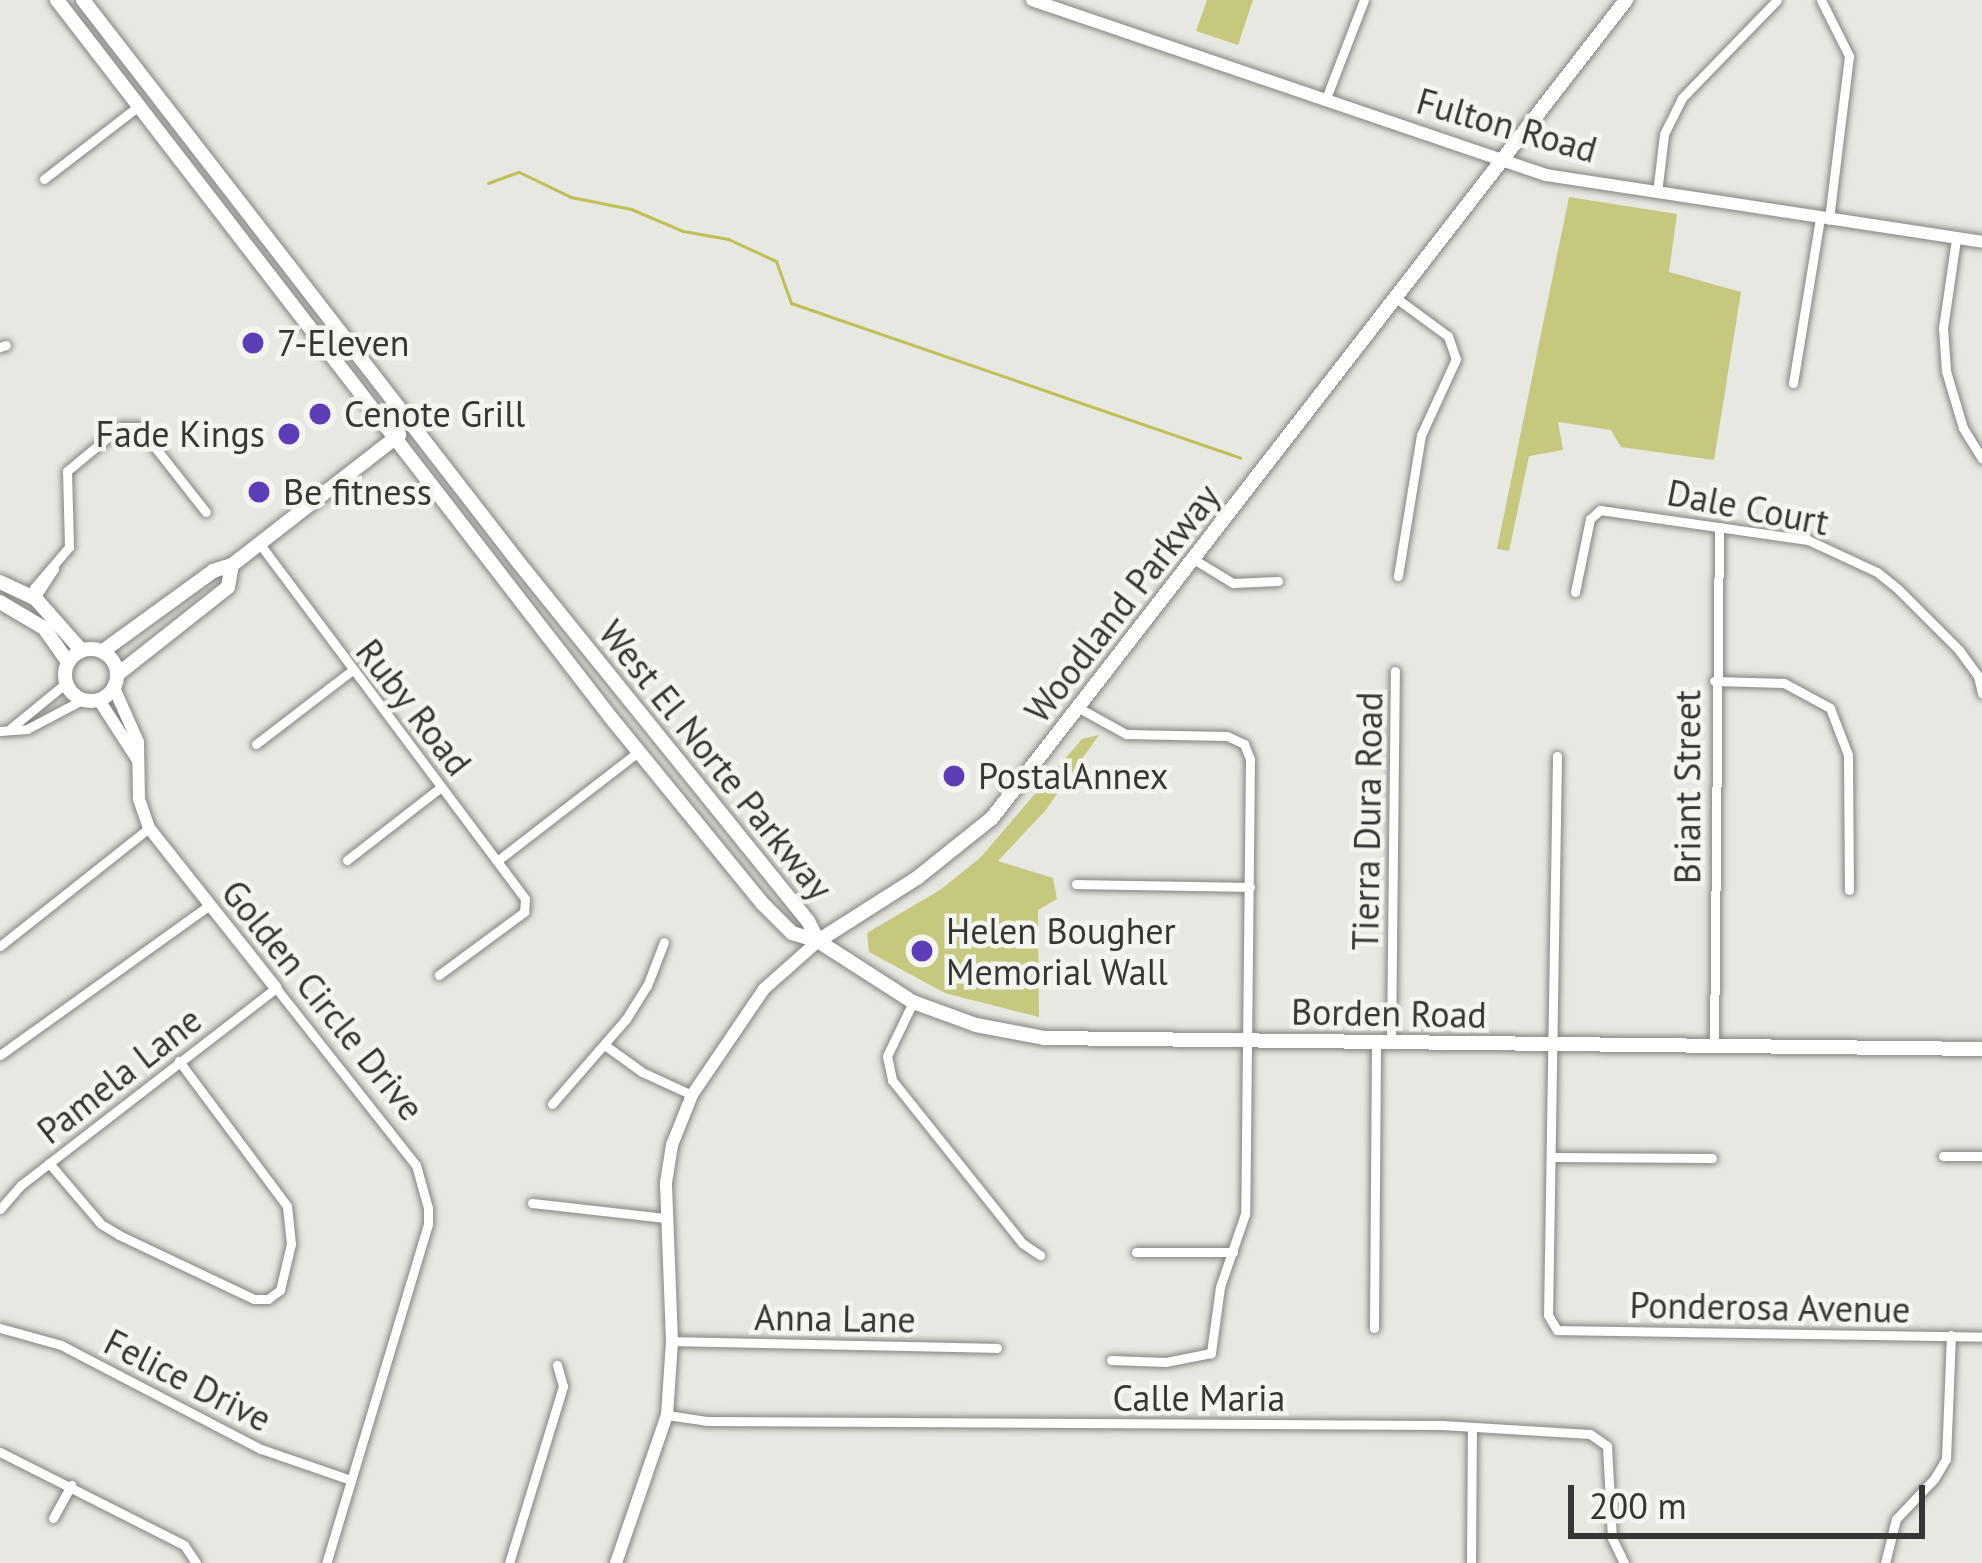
<!DOCTYPE html>
<style>
body{margin:0}
#map{position:relative;width:1982px;height:1563px;overflow:hidden;background:#e8e8e3;font-family:"PT Sans",sans-serif}
div>[style]{position:absolute}
[style*='--x']{left:calc(var(--x)*1px);top:calc(var(--y)*1px);width:calc(var(--w)*1px);rotate:calc(var(--a)*1deg)}
.green>*{inset:0;background:#c5c87d}
.stream>*{height:3px;margin:-1.5px;padding:0 1.5px;transform-origin:1.5px;border-radius:1.5px;background:#bebf54}
.roads{filter:drop-shadow(0 0 3px #83837f) drop-shadow(0 0 3px #83837f)}
.minor>*{height:9px;margin:-4.5px;padding:0 4.5px;transform-origin:4.5px;border-radius:4.5px;background:#fff}
.tertiary>*{height:12px;margin:-6px;padding:0 6px;transform-origin:6px;border-radius:6px;background:#fff}
.secondary>*{height:14px;margin:-7px;padding:0 7px;transform-origin:7px;border-radius:7px;background:#fff}
.secondary>.ring{margin:-7px;padding:0;box-sizing:content-box;background:none;border:14px solid #fff;border-radius:50%}
.dots>*{width:33px;height:33px;translate:-50% -50%;box-sizing:border-box;border:6px solid #f5f5f0;border-radius:50%}
span{translate:-50% -50%;white-space:nowrap;text-align:center;line-height:1.15;-webkit-text-stroke:9px #f5f5f0;paint-order:stroke}
.street-label{font-size:36px;color:#363634}
.poi-label{font-size:36px;color:#363634}
.left{translate:0 -50%;text-align:left}
.right{translate:-100% -50%;text-align:right}
.scale{position:absolute;left:1568px;top:1485px;width:357px;height:54px;box-sizing:border-box;border:6px solid #363634;border-top:0;padding-left:15px;font-size:36px;line-height:42px;white-space:nowrap;color:#363634;-webkit-text-stroke:9px #f5f5f0;paint-order:stroke}
</style>
<div id="map">
<div class="green">
<i style="clip-path:polygon(1207px 0,1253px 0,1238px 45px,1196px 31px)"></i>
<i style="clip-path:polygon(1569px 197px,1677px 214px,1669px 272px,1741px 292px,1714px 460px,1621px 447px,1611px 430px,1558px 422px,1563px 450px,1529px 456px,1509px 551px,1497px 549px)"></i>
<i style="clip-path:polygon(1099px 735px,1045px 811px,998px 861px,1053px 878px,1057px 899px,1038px 910px,1039px 1017px,945px 993px,869px 952px,867px 933px,940px 890px,980px 858px,1082px 739px)"></i>
</div>
<div class="stream">
<i style="--x:488;--y:183;--w:33;--a:-20"></i>
<i style="--x:519;--y:172;--w:58;--a:25.7"></i>
<i style="--x:571;--y:197;--w:61;--a:11.3"></i>
<i style="--x:631;--y:209;--w:56;--a:22.9"></i>
<i style="--x:683;--y:231;--w:46;--a:10.1"></i>
<i style="--x:728;--y:239;--w:53;--a:24.6"></i>
<i style="--x:776;--y:261;--w:45;--a:70.3"></i>
<i style="--x:791;--y:303;--w:475;--a:19"></i>
</div>
<div class="roads">
<div class="minor">
<i style="--x:1821;--y:0;--w:63;--a:63.4"></i>
<i style="--x:1849;--y:56;--w:165;--a:97"></i>
<i style="--x:1325;--y:101;--w:108;--a:-68.9"></i>
<i style="--x:44;--y:179;--w:118;--a:-37.7"></i>
<i style="--x:1657;--y:193;--w:59;--a:-83.2"></i>
<i style="--x:1664;--y:134;--w:40;--a:-63.4"></i>
<i style="--x:1682;--y:98;--w:136;--a:-45.9"></i>
<i style="--x:1956;--y:239;--w:90;--a:98.3"></i>
<i style="--x:1943;--y:328;--w:43;--a:86"></i>
<i style="--x:1946;--y:371;--w:59;--a:73.4"></i>
<i style="--x:1963;--y:428;--w:36;--a:58"></i>
<i style="--x:1396;--y:298;--w:64;--a:36.2"></i>
<i style="--x:1448;--y:336;--w:24;--a:71"></i>
<i style="--x:1456;--y:359;--w:84;--a:114.7"></i>
<i style="--x:1421;--y:435;--w:143;--a:99.3"></i>
<i style="--x:0;--y:347;--w:6;--a:-18"></i>
<i style="--x:1793;--y:383;--w:166;--a:-80.7"></i>
<i style="--x:259;--y:543;--w:444;--a:53.2"></i>
<i style="--x:525;--y:899;--w:13;--a:94"></i>
<i style="--x:524;--y:912;--w:106;--a:143.5"></i>
<i style="--x:1195;--y:560;--w:44;--a:31.2"></i>
<i style="--x:1233;--y:583;--w:45;--a:-2.5"></i>
<i style="--x:1575;--y:592;--w:75;--a:-78.4"></i>
<i style="--x:1590;--y:519;--w:13;--a:-42"></i>
<i style="--x:1600;--y:510;--w:210;--a:8.2"></i>
<i style="--x:1808;--y:540;--w:76;--a:24.9"></i>
<i style="--x:1877;--y:572;--w:28;--a:39"></i>
<i style="--x:1899;--y:590;--w:85;--a:45"></i>
<i style="--x:1959;--y:650;--w:32;--a:54"></i>
<i style="--x:1978;--y:676;--w:18;--a:77"></i>
<i style="--x:35;--y:598;--w:10;--a:-96"></i>
<i style="--x:34;--y:588;--w:54;--a:-49.5"></i>
<i style="--x:69;--y:547;--w:76;--a:-91.5"></i>
<i style="--x:67;--y:471;--w:69;--a:-39.7"></i>
<i style="--x:120;--y:427;--w:19;--a:0"></i>
<i style="--x:139;--y:427;--w:108;--a:51.8"></i>
<i style="--x:35;--y:598;--w:35;--a:-57"></i>
<i style="--x:1714;--y:681;--w:70;--a:1.6"></i>
<i style="--x:1784;--y:683;--w:52;--a:28.5"></i>
<i style="--x:1830;--y:708;--w:50;--a:69"></i>
<i style="--x:1848;--y:755;--w:135;--a:89.6"></i>
<i style="--x:1079;--y:708;--w:54;--a:29"></i>
<i style="--x:1126;--y:734;--w:101;--a:1.1"></i>
<i style="--x:1227;--y:736;--w:19;--a:25"></i>
<i style="--x:1244;--y:744;--w:16;--a:68"></i>
<i style="--x:1250;--y:759;--w:455;--a:90.6"></i>
<i style="--x:1245;--y:1214;--w:77;--a:108.9"></i>
<i style="--x:1220;--y:1287;--w:67;--a:97.8"></i>
<i style="--x:1211;--y:1353;--w:47;--a:168.9"></i>
<i style="--x:1165;--y:1362;--w:54;--a:-177.9"></i>
<i style="--x:11;--y:728;--w:71;--a:-39.3"></i>
<i style="--x:0;--y:731;--w:27;--a:-4"></i>
<i style="--x:27;--y:729;--w:62;--a:-27.8"></i>
<i style="--x:256;--y:744;--w:120;--a:-37.5"></i>
<i style="--x:1557;--y:756;--w:559;--a:90.92"></i>
<i style="--x:1548;--y:1315;--w:17;--a:59"></i>
<i style="--x:1557;--y:1330;--w:425;--a:0.9"></i>
<i style="--x:347;--y:860;--w:119;--a:-37.8"></i>
<i style="--x:497;--y:861;--w:178;--a:-37.7"></i>
<i style="--x:1076;--y:884;--w:174;--a:1"></i>
<i style="--x:0;--y:946;--w:190;--a:-38.4"></i>
<i style="--x:913;--y:1002;--w:60;--a:115.7"></i>
<i style="--x:887;--y:1056;--w:25;--a:78"></i>
<i style="--x:892;--y:1080;--w:208;--a:51.4"></i>
<i style="--x:1022;--y:1243;--w:22;--a:34"></i>
<i style="--x:1391;--y:1044;--w:373;--a:-89.4"></i>
<i style="--x:606;--y:1046;--w:44;--a:35.8"></i>
<i style="--x:642;--y:1072;--w:55;--a:24.7"></i>
<i style="--x:1714;--y:1048;--w:521;--a:-89.45"></i>
<i style="--x:0;--y:1055;--w:256;--a:-35.6"></i>
<i style="--x:552;--y:1104;--w:113;--a:-49"></i>
<i style="--x:626;--y:1019;--w:39;--a:-58"></i>
<i style="--x:647;--y:986;--w:47;--a:-68.9"></i>
<i style="--x:1943;--y:1156;--w:39;--a:0"></i>
<i style="--x:1551;--y:1157;--w:161;--a:0.4"></i>
<i style="--x:49;--y:1163;--w:80;--a:49.6"></i>
<i style="--x:101;--y:1224;--w:21;--a:31"></i>
<i style="--x:119;--y:1235;--w:149;--a:25.4"></i>
<i style="--x:254;--y:1299;--w:14;--a:0"></i>
<i style="--x:268;--y:1299;--w:15;--a:-37"></i>
<i style="--x:280;--y:1290;--w:47;--a:-76.6"></i>
<i style="--x:291;--y:1244;--w:38;--a:-96"></i>
<i style="--x:287;--y:1206;--w:181;--a:-126.7"></i>
<i style="--x:532;--y:1203;--w:134;--a:6.4"></i>
<i style="--x:0;--y:1209;--w:32;--a:-49"></i>
<i style="--x:21;--y:1185;--w:322;--a:-37.7"></i>
<i style="--x:276;--y:988;--w:226;--a:51.7"></i>
<i style="--x:416;--y:1165;--w:45;--a:74.4"></i>
<i style="--x:428;--y:1208;--w:16;--a:90"></i>
<i style="--x:428;--y:1224;--w:354;--a:106.7"></i>
<i style="--x:1136;--y:1252;--w:97;--a:0"></i>
<i style="--x:0;--y:1328;--w:63;--a:15.6"></i>
<i style="--x:61;--y:1345;--w:225;--a:27.5"></i>
<i style="--x:261;--y:1449;--w:95;--a:19"></i>
<i style="--x:1374;--y:1328;--w:285;--a:-89.6"></i>
<i style="--x:672;--y:1341;--w:325;--a:1.2"></i>
<i style="--x:667;--y:1415;--w:40;--a:8.5"></i>
<i style="--x:707;--y:1421;--w:735;--a:0.31"></i>
<i style="--x:1442;--y:1425;--w:148;--a:3.5"></i>
<i style="--x:1590;--y:1434;--w:21;--a:35"></i>
<i style="--x:1607;--y:1446;--w:92;--a:86.9"></i>
<i style="--x:1612;--y:1538;--w:28;--a:64"></i>
<i style="--x:0;--y:1452;--w:206;--a:26.8"></i>
<i style="--x:184;--y:1545;--w:22;--a:56"></i>
<i style="--x:53;--y:1518;--w:38;--a:-61"></i>
<i style="--x:509;--y:1563;--w:185;--a:-73"></i>
<i style="--x:563;--y:1386;--w:22;--a:-106"></i>
<i style="--x:1471;--y:1563;--w:136;--a:-89.6"></i>
<i style="--x:1885;--y:1563;--w:45;--a:-76"></i>
<i style="--x:1896;--y:1519;--w:55;--a:-46.5"></i>
<i style="--x:1934;--y:1479;--w:23;--a:-59"></i>
<i style="--x:1946;--y:1459;--w:124;--a:-87.7"></i>
</div>
<div class="tertiary">
<i style="--x:1032;--y:0;--w:543;--a:18.8"></i>
<i style="--x:1546;--y:175;--w:441;--a:8.7"></i>
<i style="--x:114;--y:688;--w:59;--a:66"></i>
<i style="--x:138;--y:742;--w:57;--a:89"></i>
<i style="--x:139;--y:799;--w:31;--a:71"></i>
<i style="--x:149;--y:828;--w:204;--a:51.6"></i>
<i style="--x:99;--y:700;--w:70;--a:57.2"></i>
<i style="--x:616;--y:1563;--w:157;--a:-71"></i>
<i style="--x:667;--y:1415;--w:74;--a:-86.1"></i>
<i style="--x:672;--y:1341;--w:158;--a:-92.2"></i>
<i style="--x:666;--y:1183;--w:38;--a:-81"></i>
<i style="--x:672;--y:1145;--w:54;--a:-68.2"></i>
<i style="--x:692;--y:1095;--w:128;--a:-55.8"></i>
<i style="--x:764;--y:989;--w:72;--a:-41.6"></i>
</div>
<div class="secondary">
<i style="--x:57;--y:0;--w:908;--a:52.34"></i>
<i style="--x:612;--y:719;--w:239;--a:50.8"></i>
<i style="--x:763;--y:904;--w:41;--a:45"></i>
<i style="--x:792;--y:933;--w:27;--a:17"></i>
<i style="--x:818;--y:941;--w:113;--a:32.7"></i>
<i style="--x:913;--y:1002;--w:67;--a:20.1"></i>
<i style="--x:976;--y:1025;--w:69;--a:10.8"></i>
<i style="--x:1044;--y:1038;--w:938;--a:0.67"></i>
<i style="--x:83;--y:0;--w:712;--a:52.24"></i>
<i style="--x:519;--y:563;--w:460;--a:51.1"></i>
<i style="--x:808;--y:921;--w:22;--a:63"></i>
<i style="--x:0;--y:582;--w:38;--a:25"></i>
<i style="--x:35;--y:598;--w:69;--a:48.5"></i>
<i style="--x:0;--y:602;--w:51;--a:30.6"></i>
<i style="--x:44;--y:628;--w:42;--a:54.8"></i>
<i class="ring" style="left:65px;top:649px;width:38px;height:38px"></i>
<i style="--x:103;--y:651;--w:136;--a:-36"></i>
<i style="--x:213;--y:571;--w:20;--a:-18"></i>
<i style="--x:232;--y:565;--w:212;--a:-37.9"></i>
<i style="--x:118;--y:674;--w:140;--a:-38.3"></i>
<i style="--x:228;--y:587;--w:22;--a:-80"></i>
<i style="--x:818;--y:941;--w:117;--a:-32.5"></i>
<i style="--x:917;--y:878;--w:96;--a:-38.7"></i>
<i style="--x:992;--y:818;--w:1035;--a:-52.22"></i>
</div>
</div>
<div class="dots">
<i style="left:253px;top:343px;background:#5e3eb7"></i>
<i style="left:320px;top:414px;background:#5e3eb7"></i>
<i style="left:289px;top:434px;background:#5e3eb7"></i>
<i style="left:259px;top:492px;background:#5e3eb7"></i>
<i style="left:954px;top:776px;background:#5e3eb7"></i>
<i style="left:922px;top:951px;background:#5e3eb7"></i>
</div>
<div class="street-label">
<span style="left:1507px;top:125px;rotate:16deg">Fulton Road</span>
<span style="left:1748px;top:507px;rotate:11deg">Dale Court</span>
<span style="left:1122px;top:603px;rotate:-52deg">Woodland Parkway</span>
<span style="left:414px;top:707px;rotate:52deg">Ruby Road</span>
<span style="left:716px;top:760px;rotate:51deg">West El Norte Parkway</span>
<span style="left:1687px;top:787px;rotate:-90deg">Briant Street</span>
<span style="left:1367px;top:821px;rotate:-89deg">Tierra Dura Road</span>
<span style="left:323px;top:1000px;rotate:51deg">Golden Circle Drive</span>
<span style="left:1389px;top:1013px;rotate:1deg">Borden Road</span>
<span style="left:119px;top:1075px;rotate:-38deg">Pamela Lane</span>
<span style="left:1770px;top:1307px;rotate:1deg">Ponderosa Avenue</span>
<span style="left:835px;top:1318px;rotate:1deg">Anna Lane</span>
<span style="left:188px;top:1380px;rotate:27deg">Felice Drive</span>
<span style="left:1199px;top:1398px">Calle Maria</span>
</div>
<div class="poi-label">
<span class="left" style="left:277px;top:343px">7-Eleven</span>
<span class="left" style="left:344px;top:414px">Cenote Grill</span>
<span class="right" style="left:265px;top:434px">Fade Kings</span>
<span class="left" style="left:283px;top:492px">Be fitness</span>
<span class="left" style="left:978px;top:776px">PostalAnnex</span>
<span class="left" style="left:946px;top:951px">Helen Bougher<br>Memorial Wall</span>
</div>
<div class="scale">200 m</div>
</div>
